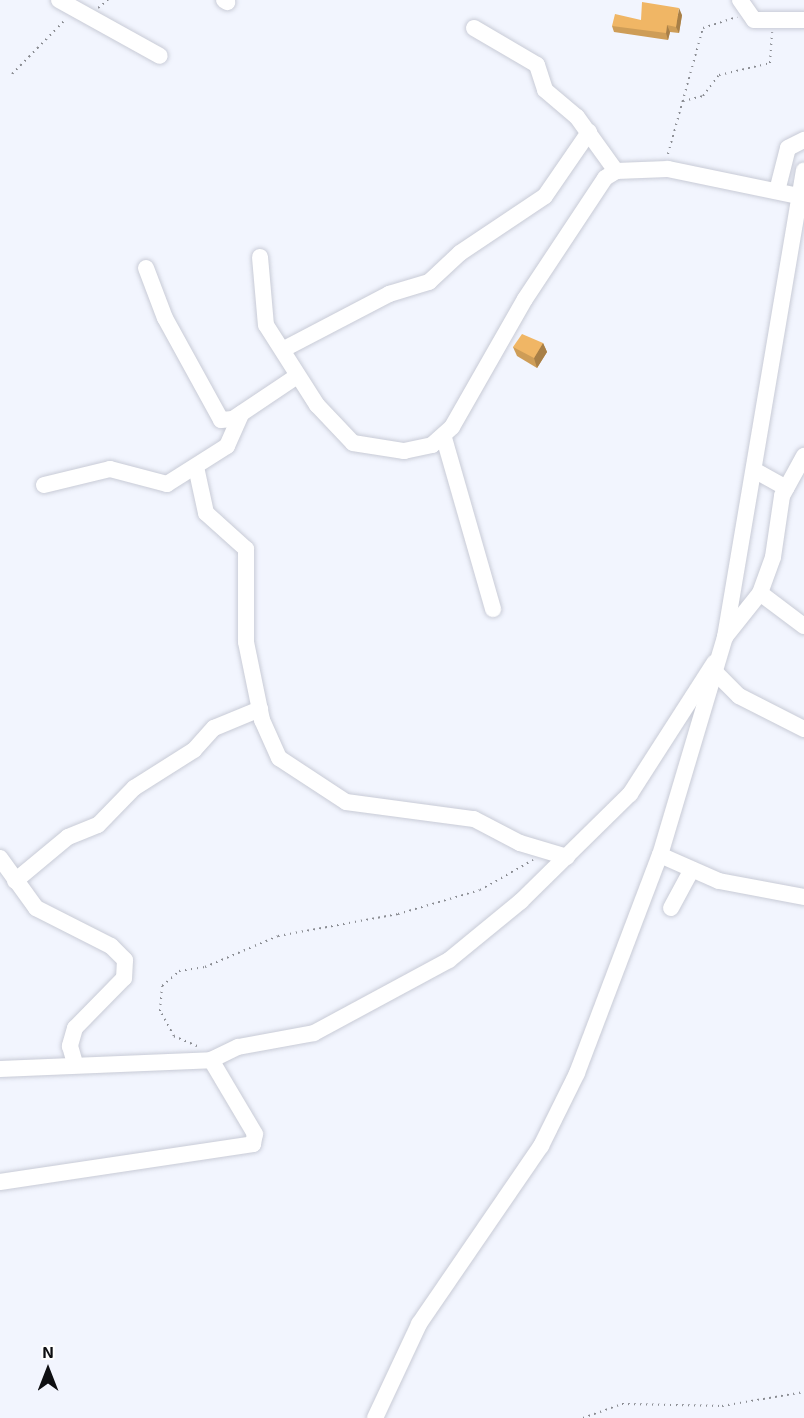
<!DOCTYPE html>
<style>
body{margin:0}
#map{position:relative;width:804px;height:1418px;overflow:hidden;background:#f2f5fe;font-family:"Exo 2",sans-serif}
div>[style]{position:absolute}
[style*='--x']{left:calc(var(--x)*1px);top:calc(var(--y)*1px);width:calc(var(--w)*1px);rotate:calc(var(--a)*1deg)}
.path>*{height:2px;margin-top:-1px;transform-origin:0;background:repeating-linear-gradient(90deg,#8b8d93 0 1.5px,transparent 0 6px)}
.roads{filter:drop-shadow(0 0 2px #c8cbd6) drop-shadow(0 0 2px #c8cbd6)}
.minor>*{height:16px;margin:-8px;padding:0 8px;transform-origin:8px;border-radius:8px;background:#fff}
.wall>*{inset:0;background:#ce9d57}
.shaded-wall>*{inset:0;background:#a87f47}
.building>*{inset:0;background:#f0b665}
span{translate:-50% -50%;white-space:nowrap;text-align:center;line-height:1.15;-webkit-text-stroke:5px #fff;paint-order:stroke}
.north{position:absolute;left:18px;top:1340px;width:60px;height:60px;-webkit-text-stroke:4px #fff;paint-order:stroke;rotate:0deg;font-size:16px;font-weight:700;line-height:24px;text-align:center;color:#0e0f12}
.north::after{content:'';display:block;margin:auto;width:21px;height:27px;background:#0e0f12;clip-path:polygon(50% 0,100% 100%,50% 72%,0 100%)}
</style>
<div id="map">
<div class="path">
<i style="--x:98;--y:8;--w:13;--a:-39"></i>
<i style="--x:12;--y:74;--w:76;--a:-45.5"></i>
<i style="--x:683;--y:101;--w:21;--a:-14"></i>
<i style="--x:703;--y:96;--w:26;--a:-53"></i>
<i style="--x:719;--y:75;--w:52;--a:-13.2"></i>
<i style="--x:770;--y:63;--w:31;--a:-86"></i>
<i style="--x:668;--y:154;--w:131;--a:-74.5"></i>
<i style="--x:703;--y:28;--w:36;--a:-18"></i>
<i style="--x:197;--y:1046;--w:25;--a:-157"></i>
<i style="--x:174;--y:1036;--w:29;--a:-119"></i>
<i style="--x:160;--y:1011;--w:25;--a:-85"></i>
<i style="--x:162;--y:986;--w:23;--a:-41"></i>
<i style="--x:179;--y:971;--w:26;--a:-9"></i>
<i style="--x:205;--y:967;--w:79;--a:-23"></i>
<i style="--x:278;--y:936;--w:122;--a:-10.4"></i>
<i style="--x:398;--y:914;--w:85;--a:-16.3"></i>
<i style="--x:480;--y:890;--w:61;--a:-29.5"></i>
<i style="--x:583;--y:1418;--w:41;--a:-19.7"></i>
<i style="--x:622;--y:1404;--w:100;--a:1.1"></i>
<i style="--x:722;--y:1406;--w:83;--a:-9.7"></i>
</div>
<div class="roads">
<div class="minor">
<i style="--x:59;--y:0;--w:115;--a:29"></i>
<i style="--x:224;--y:0;--w:4;--a:34"></i>
<i style="--x:740;--y:0;--w:24;--a:55"></i>
<i style="--x:754;--y:20;--w:50;--a:0"></i>
<i style="--x:474;--y:28;--w:73;--a:30.4"></i>
<i style="--x:537;--y:65;--w:26;--a:72"></i>
<i style="--x:545;--y:90;--w:42;--a:40.2"></i>
<i style="--x:577;--y:117;--w:67;--a:54.2"></i>
<i style="--x:777;--y:191;--w:44;--a:-75.7"></i>
<i style="--x:788;--y:148;--w:18;--a:-27"></i>
<i style="--x:260;--y:257;--w:68;--a:85"></i>
<i style="--x:266;--y:325;--w:95;--a:57.5"></i>
<i style="--x:317;--y:405;--w:52;--a:46.5"></i>
<i style="--x:353;--y:443;--w:52;--a:8.9"></i>
<i style="--x:404;--y:451;--w:29;--a:-12"></i>
<i style="--x:432;--y:445;--w:27;--a:-42"></i>
<i style="--x:452;--y:427;--w:147;--a:-60.3"></i>
<i style="--x:525;--y:299;--w:145;--a:-56.5"></i>
<i style="--x:605;--y:178;--w:13;--a:-32"></i>
<i style="--x:616;--y:171;--w:52;--a:-2.2"></i>
<i style="--x:668;--y:169;--w:133;--a:11.7"></i>
<i style="--x:146;--y:268;--w:53;--a:69.2"></i>
<i style="--x:165;--y:318;--w:116;--a:61.2"></i>
<i style="--x:221;--y:420;--w:12;--a:-5"></i>
<i style="--x:233;--y:419;--w:77;--a:-33.9"></i>
<i style="--x:284;--y:349;--w:119;--a:-27.6"></i>
<i style="--x:389;--y:294;--w:42;--a:-16.7"></i>
<i style="--x:429;--y:282;--w:42;--a:-43.1"></i>
<i style="--x:460;--y:253;--w:102;--a:-33.8"></i>
<i style="--x:545;--y:196;--w:78;--a:-55.5"></i>
<i style="--x:444;--y:438;--w:178;--a:74"></i>
<i style="--x:196;--y:467;--w:47;--a:77.7"></i>
<i style="--x:206;--y:513;--w:54;--a:42"></i>
<i style="--x:246;--y:549;--w:93;--a:90"></i>
<i style="--x:246;--y:642;--w:80;--a:78.4"></i>
<i style="--x:262;--y:720;--w:42;--a:65.9"></i>
<i style="--x:279;--y:758;--w:80;--a:33.3"></i>
<i style="--x:346;--y:802;--w:129;--a:7.6"></i>
<i style="--x:474;--y:819;--w:52;--a:27.6"></i>
<i style="--x:520;--y:843;--w:49;--a:16.6"></i>
<i style="--x:754;--y:470;--w:37;--a:29"></i>
<i style="--x:44;--y:485;--w:68;--a:-13.6"></i>
<i style="--x:110;--y:469;--w:59;--a:14.7"></i>
<i style="--x:167;--y:484;--w:71;--a:-32.3"></i>
<i style="--x:227;--y:446;--w:36;--a:-66"></i>
<i style="--x:760;--y:593;--w:55;--a:36.9"></i>
<i style="--x:725;--y:637;--w:56;--a:-51.5"></i>
<i style="--x:760;--y:593;--w:38;--a:-70"></i>
<i style="--x:773;--y:557;--w:62;--a:-81.6"></i>
<i style="--x:782;--y:496;--w:46;--a:-61.2"></i>
<i style="--x:715;--y:672;--w:34;--a:45"></i>
<i style="--x:739;--y:696;--w:73;--a:26.9"></i>
<i style="--x:660;--y:855;--w:64;--a:23.8"></i>
<i style="--x:719;--y:881;--w:86;--a:10.7"></i>
<i style="--x:0;--y:858;--w:62;--a:54.2"></i>
<i style="--x:36;--y:908;--w:84;--a:26.9"></i>
<i style="--x:111;--y:946;--w:20;--a:45"></i>
<i style="--x:125;--y:960;--w:18;--a:93"></i>
<i style="--x:124;--y:978;--w:70;--a:134.4"></i>
<i style="--x:75;--y:1028;--w:19;--a:106"></i>
<i style="--x:70;--y:1046;--w:19;--a:74"></i>
<i style="--x:15;--y:881;--w:69;--a:-39.7"></i>
<i style="--x:68;--y:837;--w:32;--a:-22"></i>
<i style="--x:98;--y:825;--w:52;--a:-45.8"></i>
<i style="--x:134;--y:788;--w:71;--a:-32.3"></i>
<i style="--x:194;--y:750;--w:30;--a:-48"></i>
<i style="--x:214;--y:728;--w:50;--a:-22.4"></i>
<i style="--x:671;--y:908;--w:42;--a:-61.6"></i>
<i style="--x:0;--y:1069;--w:211;--a:-2.4"></i>
<i style="--x:211;--y:1060;--w:30;--a:-26"></i>
<i style="--x:238;--y:1047;--w:77;--a:-10.4"></i>
<i style="--x:314;--y:1033;--w:153;--a:-28.4"></i>
<i style="--x:449;--y:960;--w:93;--a:-39.3"></i>
<i style="--x:521;--y:901;--w:153;--a:-44.5"></i>
<i style="--x:630;--y:794;--w:156;--a:-57.3"></i>
<i style="--x:0;--y:1182;--w:256;--a:-8.5"></i>
<i style="--x:253;--y:1144;--w:10;--a:-79"></i>
<i style="--x:255;--y:1134;--w:86;--a:-120.7"></i>
<i style="--x:375;--y:1418;--w:104;--a:-64.9"></i>
<i style="--x:419;--y:1324;--w:216;--a:-55.6"></i>
<i style="--x:541;--y:1146;--w:81;--a:-63.7"></i>
<i style="--x:577;--y:1073;--w:233;--a:-69.2"></i>
<i style="--x:660;--y:855;--w:227;--a:-73.4"></i>
<i style="--x:725;--y:637;--w:473;--a:-80.4"></i>
</div>
</div>
<div class="wall">
<i style="clip-path:polygon(682px 15px,679px 33px,670px 32px,668px 40px,614px 32px,612px 26px,641px 20px)"></i>
<i style="clip-path:polygon(543px 343px,547px 352px,537px 368px,517px 356px,513px 347px)"></i>
</div>
<div class="shaded-wall">
<i style="clip-path:polygon(679px 8px,682px 15px,679px 33px,676px 27px)"></i>
<i style="clip-path:polygon(667px 25px,670px 32px,668px 40px,666px 33px)"></i>
<i style="clip-path:polygon(543px 343px,547px 352px,537px 368px,534px 358px)"></i>
</div>
<div class="building">
<i style="clip-path:polygon(642px 2px,679px 8px,676px 27px,667px 25px,666px 33px,612px 26px,615px 14px,641px 20px)"></i>
<i style="clip-path:polygon(522px 334px,543px 343px,534px 358px,513px 347px)"></i>
</div>
<div class="north">N</div>
</div>
